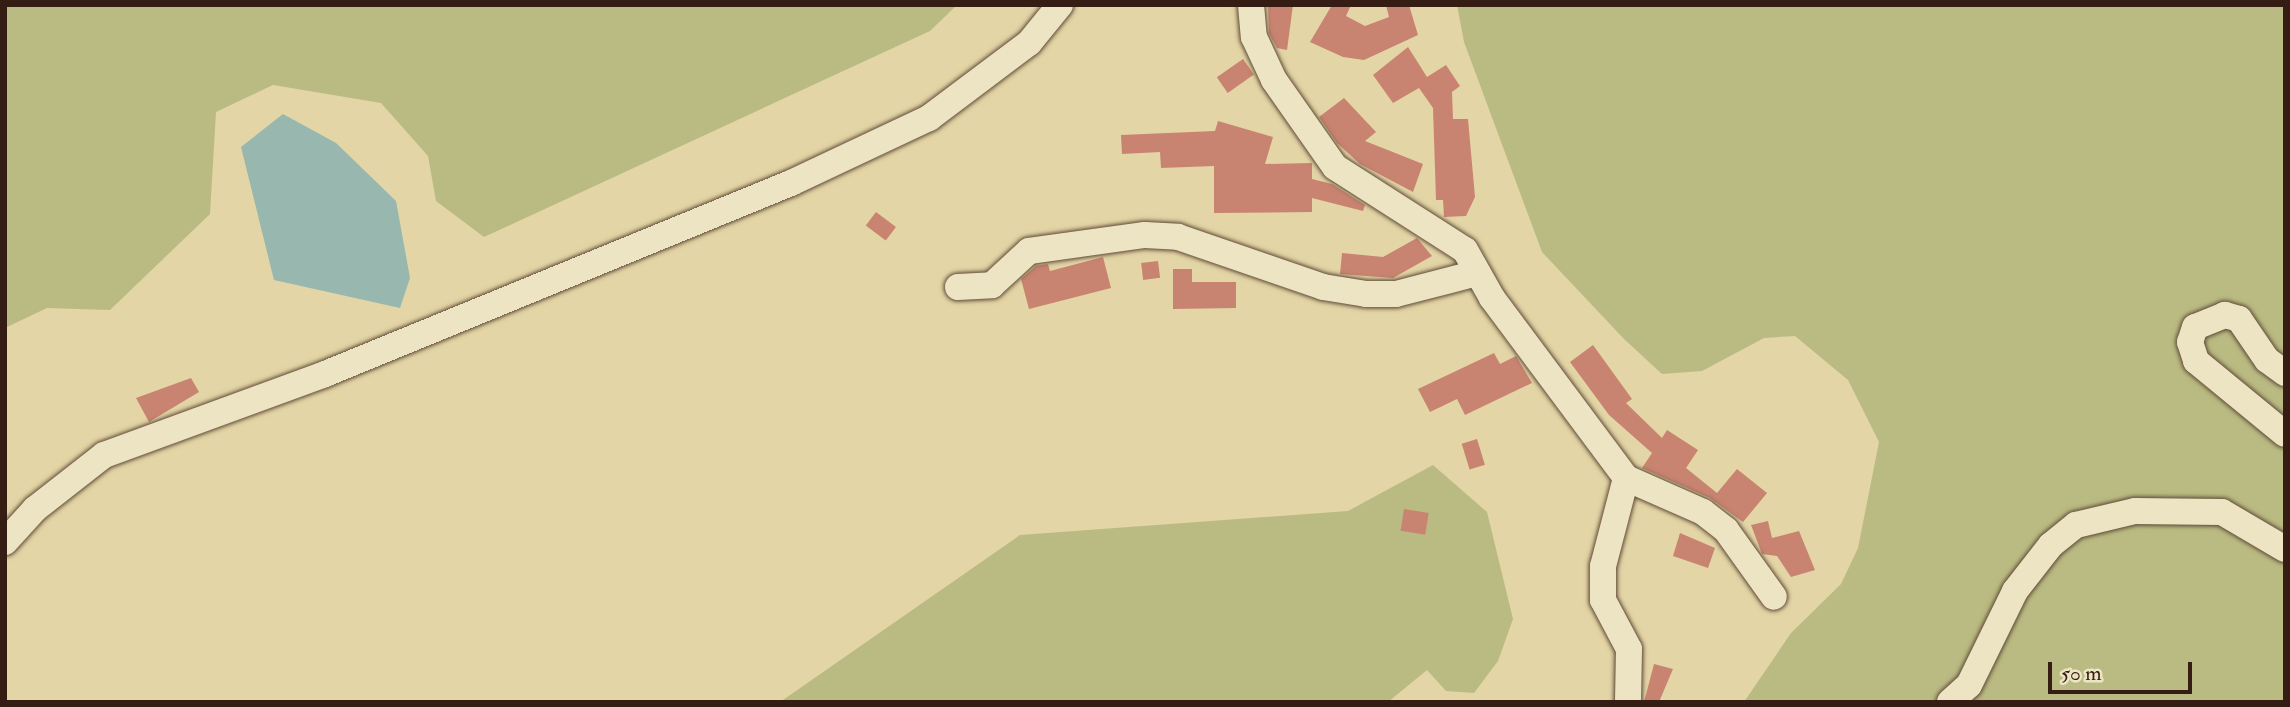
<!DOCTYPE html>
<style>
body{margin:0}
#map{position:relative;width:2290px;height:707px;overflow:hidden;background:#e3d5a5;font-family:"IM FELL Double Pica",serif}
div>[style]{position:absolute}
[style*='--x']{left:calc(var(--x)*1px);top:calc(var(--y)*1px);width:calc(var(--w)*1px);rotate:calc(var(--a)*1deg)}
.green>*{inset:0;background:#babb82}
.water>*{inset:0;background:#97b7af}
.building>*{inset:0;background:#c98471;transform-origin:0 0}
.roads{filter:drop-shadow(0 0 2px #604b38) drop-shadow(0 0 2px #604b38)}
.minor>*{height:26px;margin:-13px;padding:0 13px;transform-origin:13px;border-radius:13px;background:#ede4c4}
span{translate:-50% -50%;white-space:nowrap;text-align:center;line-height:1.15;-webkit-text-stroke:7px #ede4c4;paint-order:stroke}
.frame{position:absolute;inset:0;border:7px solid #351d14;pointer-events:none}
.scale{position:absolute;left:2048px;top:662px;width:144px;height:32px;box-sizing:border-box;border:4px solid #351d14;border-top:0;padding-left:9px;font-size:21px;line-height:24px;white-space:nowrap;color:#351d14;-webkit-text-stroke:5px #ede4c4;paint-order:stroke}
</style>
<div id="map">
<div class="green">
<i style="clip-path:polygon(5px 5px,957px 5px,930px 31px,484px 237px,436px 201px,428px 156px,381px 103px,273px 85px,216px 112px,210px 214px,110px 310px,47px 308px,5px 328px)"></i>
<i style="clip-path:polygon(1457px 5px,2285px 5px,2285px 702px,1744px 702px,1791px 633px,1841px 584px,1858px 548px,1879px 442px,1848px 380px,1795px 336px,1764px 338px,1702px 371px,1662px 374px,1624px 339px,1542px 252px,1464px 42px)"></i>
<i style="clip-path:polygon(1433px 465px,1487px 512px,1513px 619px,1498px 661px,1474px 693px,1446px 691px,1427px 670px,1388px 702px,780px 702px,1020px 535px,1348px 511px)"></i>
</div>
<div class="water">
<i style="clip-path:polygon(283px 114px,336px 143px,396px 201px,410px 278px,400px 308px,274px 280px,241px 147px)"></i>
</div>
<div class="building">
<i style="clip-path:polygon(1268px 5px,1293px 5px,1287px 50px,1277px 48px,1269px 33px)"></i>
<i style="clip-path:polygon(1332px 5px,1351px 5px,1346px 16px,1365px 26px,1389px 17px,1386px 5px,1409px 5px,1418px 35px,1364px 60px,1343px 57px,1310px 42px)"></i>
<i style="clip-path:polygon(1408px 47px,1427px 77px,1446px 65px,1460px 86px,1452px 92px,1453px 119px,1468px 119px,1475px 197px,1466px 216px,1444px 217px,1443px 200px,1436px 200px,1433px 108px,1419px 88px,1393px 103px,1373px 75px)"></i>
<i style="left:1243px;top:59px;width:19px;height:32px;rotate:55deg"></i>
<i style="clip-path:polygon(1344px 98px,1376px 132px,1365px 141px,1423px 164px,1413px 192px,1360px 164px,1337px 143px,1319px 117px)"></i>
<i style="clip-path:polygon(1218px 121px,1273px 137px,1265px 164px,1312px 163px,1312px 179px,1332px 184px,1365px 205px,1363px 211px,1312px 198px,1312px 212px,1214px 213px,1214px 166px,1161px 168px,1160px 152px,1122px 154px,1121px 135px,1215px 131px)"></i>
<i style="left:876px;top:212px;width:25px;height:17px;rotate:37deg"></i>
<i style="clip-path:polygon(1417px 238px,1432px 256px,1393px 278px,1340px 274px,1342px 253px,1383px 257px)"></i>
<i style="clip-path:polygon(1103px 257px,1111px 288px,1029px 309px,1021px 279px,1036px 266px,1048px 264px,1050px 271px)"></i>
<i style="left:1158px;top:261px;width:17px;height:17px;rotate:83deg"></i>
<i style="clip-path:polygon(1173px 269px,1192px 269px,1192px 282px,1236px 282px,1236px 308px,1173px 309px)"></i>
<i style="clip-path:polygon(1593px 345px,1632px 399px,1626px 403px,1662px 438px,1667px 430px,1698px 450px,1686px 468px,1717px 493px,1737px 469px,1767px 493px,1743px 522px,1710px 498px,1642px 468px,1652px 453px,1609px 415px,1570px 362px)"></i>
<i style="clip-path:polygon(1494px 353px,1500px 364px,1516px 356px,1532px 383px,1465px 415px,1457px 399px,1430px 412px,1418px 389px)"></i>
<i style="clip-path:polygon(191px 378px,199px 392px,149px 422px,136px 398px)"></i>
<i style="left:1477px;top:439px;width:27px;height:16px;rotate:73deg"></i>
<i style="left:1404px;top:509px;width:25px;height:22px;rotate:9deg"></i>
<i style="clip-path:polygon(1768px 521px,1772px 538px,1799px 531px,1815px 570px,1791px 577px,1777px 556px,1762px 554px,1751px 525px)"></i>
<i style="clip-path:polygon(1680px 533px,1715px 548px,1708px 568px,1673px 556px)"></i>
<i style="clip-path:polygon(1654px 664px,1673px 669px,1659px 702px,1644px 702px)"></i>
</div>
<div class="roads">
<div class="minor">
<i style="--x:1251;--y:5;--w:32;--a:85"></i>
<i style="--x:1254;--y:37;--w:47;--a:65.1"></i>
<i style="--x:1274;--y:80;--w:106;--a:55"></i>
<i style="--x:1335;--y:167;--w:154;--a:32.6"></i>
<i style="--x:1465;--y:250;--w:55;--a:60.6"></i>
<i style="--x:1492;--y:298;--w:224;--a:53.3"></i>
<i style="--x:1626;--y:478;--w:84;--a:23.8"></i>
<i style="--x:1703;--y:512;--w:29;--a:38"></i>
<i style="--x:1726;--y:530;--w:82;--a:54.4"></i>
<i style="--x:958;--y:287;--w:34;--a:-3"></i>
<i style="--x:992;--y:285;--w:50;--a:-42.6"></i>
<i style="--x:1029;--y:251;--w:117;--a:-7.9"></i>
<i style="--x:1145;--y:235;--w:33;--a:3"></i>
<i style="--x:1178;--y:237;--w:153;--a:19"></i>
<i style="--x:1323;--y:287;--w:44;--a:9.2"></i>
<i style="--x:1366;--y:294;--w:30;--a:0"></i>
<i style="--x:1396;--y:294;--w:84;--a:-14.5"></i>
<i style="--x:2285;--y:373;--w:22;--a:-144"></i>
<i style="--x:2267;--y:360;--w:50;--a:-124.3"></i>
<i style="--x:2239;--y:319;--w:15;--a:-164"></i>
<i style="--x:2225;--y:315;--w:32;--a:158"></i>
<i style="--x:2195;--y:327;--w:16;--a:108"></i>
<i style="--x:2190;--y:342;--w:20;--a:72"></i>
<i style="--x:2196;--y:361;--w:115;--a:39.4"></i>
<i style="--x:1626;--y:478;--w:91;--a:104.6"></i>
<i style="--x:1603;--y:566;--w:34;--a:90"></i>
<i style="--x:1603;--y:600;--w:55;--a:62"></i>
<i style="--x:1629;--y:649;--w:53;--a:91.1"></i>
<i style="--x:5;--y:542;--w:45;--a:-47.7"></i>
<i style="--x:35;--y:509;--w:88;--a:-38"></i>
<i style="--x:104;--y:455;--w:235;--a:-20.1"></i>
<i style="--x:325;--y:374;--w:504;--a:-22.29"></i>
<i style="--x:791;--y:183;--w:153;--a:-25.2"></i>
<i style="--x:929;--y:118;--w:125;--a:-36.9"></i>
<i style="--x:1029;--y:43;--w:49;--a:-50.8"></i>
<i style="--x:1950;--y:702;--w:25;--a:-42"></i>
<i style="--x:1969;--y:685;--w:105;--a:-63.9"></i>
<i style="--x:2015;--y:591;--w:58;--a:-52"></i>
<i style="--x:2051;--y:545;--w:32;--a:-39"></i>
<i style="--x:2076;--y:525;--w:61;--a:-13.3"></i>
<i style="--x:2135;--y:511;--w:87;--a:0.7"></i>
<i style="--x:2222;--y:512;--w:73;--a:30.4"></i>
</div>
</div>
<div class="frame"></div>
<div class="scale">50 m</div>
</div>
